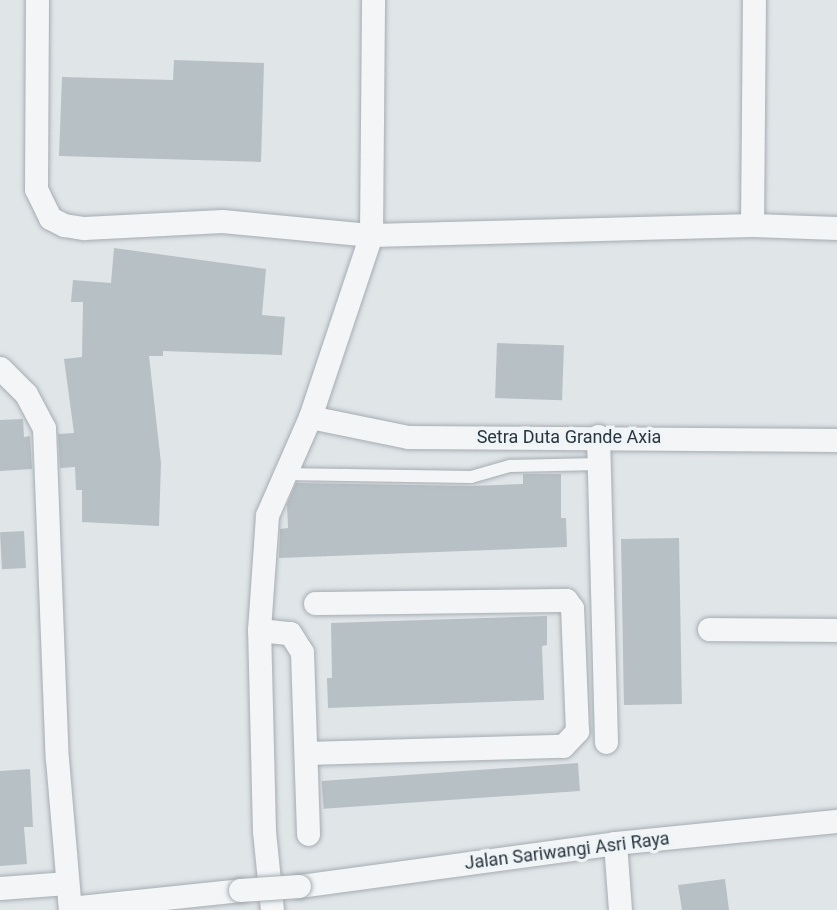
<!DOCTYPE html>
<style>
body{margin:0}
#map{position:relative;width:837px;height:910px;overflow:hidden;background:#e0e5e8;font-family:Roboto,sans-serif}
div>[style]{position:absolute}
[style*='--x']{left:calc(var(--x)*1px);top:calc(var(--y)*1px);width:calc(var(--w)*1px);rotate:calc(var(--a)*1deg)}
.building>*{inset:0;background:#b7c0c5;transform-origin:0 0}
.roads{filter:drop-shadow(0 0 2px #a5adb2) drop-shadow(0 0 2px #a5adb2)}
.service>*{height:12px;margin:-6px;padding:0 6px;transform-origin:6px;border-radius:6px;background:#f3f5f7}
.minor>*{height:23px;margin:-11.5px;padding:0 11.5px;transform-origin:11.5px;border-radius:11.5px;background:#f3f5f7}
.bridges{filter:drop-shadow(0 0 2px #a5adb2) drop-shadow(0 0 2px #a5adb2)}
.minor-bridge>*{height:23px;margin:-11.5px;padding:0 11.5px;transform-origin:11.5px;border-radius:11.5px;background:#f3f5f7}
span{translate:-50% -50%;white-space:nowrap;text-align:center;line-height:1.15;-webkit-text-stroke:7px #eff4f6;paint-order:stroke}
.street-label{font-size:18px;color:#29363f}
</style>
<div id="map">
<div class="building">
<i style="clip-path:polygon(174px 60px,264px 63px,261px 162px,59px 156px,62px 77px,173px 80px)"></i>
<i style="clip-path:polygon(114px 248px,266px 269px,262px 315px,285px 317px,282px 355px,163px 351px,163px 356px,149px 356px,161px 463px,159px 526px,82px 522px,82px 490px,76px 490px,75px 467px,60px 468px,58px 434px,74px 433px,64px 359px,82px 357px,83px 302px,71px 302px,73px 280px,111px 283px)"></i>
<i style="left:497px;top:343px;width:67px;height:55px;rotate:2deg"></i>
<i style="clip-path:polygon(23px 419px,24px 437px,30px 436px,32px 469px,0 471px,0 420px)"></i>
<i style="clip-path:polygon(523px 474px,561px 474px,561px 518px,566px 518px,567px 547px,279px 558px,280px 529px,288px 528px,287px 504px,296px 483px,471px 486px,523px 484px)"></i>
<i style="left:24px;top:531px;width:37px;height:24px;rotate:87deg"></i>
<i style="left:679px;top:538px;width:166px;height:58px;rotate:89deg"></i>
<i style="clip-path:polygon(547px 616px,547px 645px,542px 646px,544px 700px,328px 708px,327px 678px,332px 678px,331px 623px)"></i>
<i style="left:578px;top:763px;width:28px;height:257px;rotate:86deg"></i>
<i style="clip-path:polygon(30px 769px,33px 827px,24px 827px,27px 864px,0 866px,0 771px)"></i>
<i style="clip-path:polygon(725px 879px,729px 910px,682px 910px,678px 885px)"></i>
</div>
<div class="roads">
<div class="service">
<i style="--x:283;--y:474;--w:188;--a:0.9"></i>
<i style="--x:471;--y:477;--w:41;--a:-15.8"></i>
<i style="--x:510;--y:466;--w:88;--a:-1.3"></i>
</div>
<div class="minor">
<i style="--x:37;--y:0;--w:189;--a:90.3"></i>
<i style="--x:36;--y:189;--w:32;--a:64"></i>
<i style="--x:50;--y:218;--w:16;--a:27"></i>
<i style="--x:64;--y:225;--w:20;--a:9"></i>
<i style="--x:84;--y:228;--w:138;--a:-2.9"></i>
<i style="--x:222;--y:221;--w:150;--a:5.4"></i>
<i style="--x:371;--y:235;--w:381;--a:-1.5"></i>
<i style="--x:752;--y:225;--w:85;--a:2"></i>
<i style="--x:752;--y:225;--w:225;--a:-89.5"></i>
<i style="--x:0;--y:368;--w:37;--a:45"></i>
<i style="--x:26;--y:394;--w:38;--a:62"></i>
<i style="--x:44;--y:428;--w:331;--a:87.8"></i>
<i style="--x:57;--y:759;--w:152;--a:85.1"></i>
<i style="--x:310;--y:417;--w:100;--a:11.5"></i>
<i style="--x:408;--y:437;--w:429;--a:0.4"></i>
<i style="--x:598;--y:436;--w:306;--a:88.5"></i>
<i style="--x:709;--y:629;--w:128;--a:0.4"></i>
<i style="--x:259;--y:630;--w:31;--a:6"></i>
<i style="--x:290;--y:633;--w:22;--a:58"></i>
<i style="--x:302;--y:652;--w:182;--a:88.1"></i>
<i style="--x:306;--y:753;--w:257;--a:-1.6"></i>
<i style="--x:563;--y:746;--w:21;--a:-47"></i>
<i style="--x:577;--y:731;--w:123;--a:-92.3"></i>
<i style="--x:572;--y:608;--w:10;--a:-127"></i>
<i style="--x:566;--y:600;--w:251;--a:179.3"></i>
<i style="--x:615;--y:843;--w:67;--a:85.7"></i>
<i style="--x:299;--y:886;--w:319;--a:-7.7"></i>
<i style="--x:615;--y:843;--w:223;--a:-5.7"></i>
<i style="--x:0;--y:888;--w:67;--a:-4.3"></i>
<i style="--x:70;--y:908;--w:171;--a:-6"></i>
<i style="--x:272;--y:910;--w:79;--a:-95.8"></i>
<i style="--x:264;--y:831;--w:201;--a:-91.4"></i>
<i style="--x:259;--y:630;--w:115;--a:-86"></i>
<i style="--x:267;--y:515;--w:107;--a:-66.3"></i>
<i style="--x:310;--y:417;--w:192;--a:-71.5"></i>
<i style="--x:371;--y:235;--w:235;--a:-89.5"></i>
</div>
</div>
<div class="bridges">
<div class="minor-bridge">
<i style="--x:240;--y:890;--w:59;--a:-3.9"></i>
</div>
</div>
<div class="street-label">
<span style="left:569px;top:437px">Setra Duta Grande Axia</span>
<span style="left:567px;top:851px;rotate:-7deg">Jalan Sariwangi Asri Raya</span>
</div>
</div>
